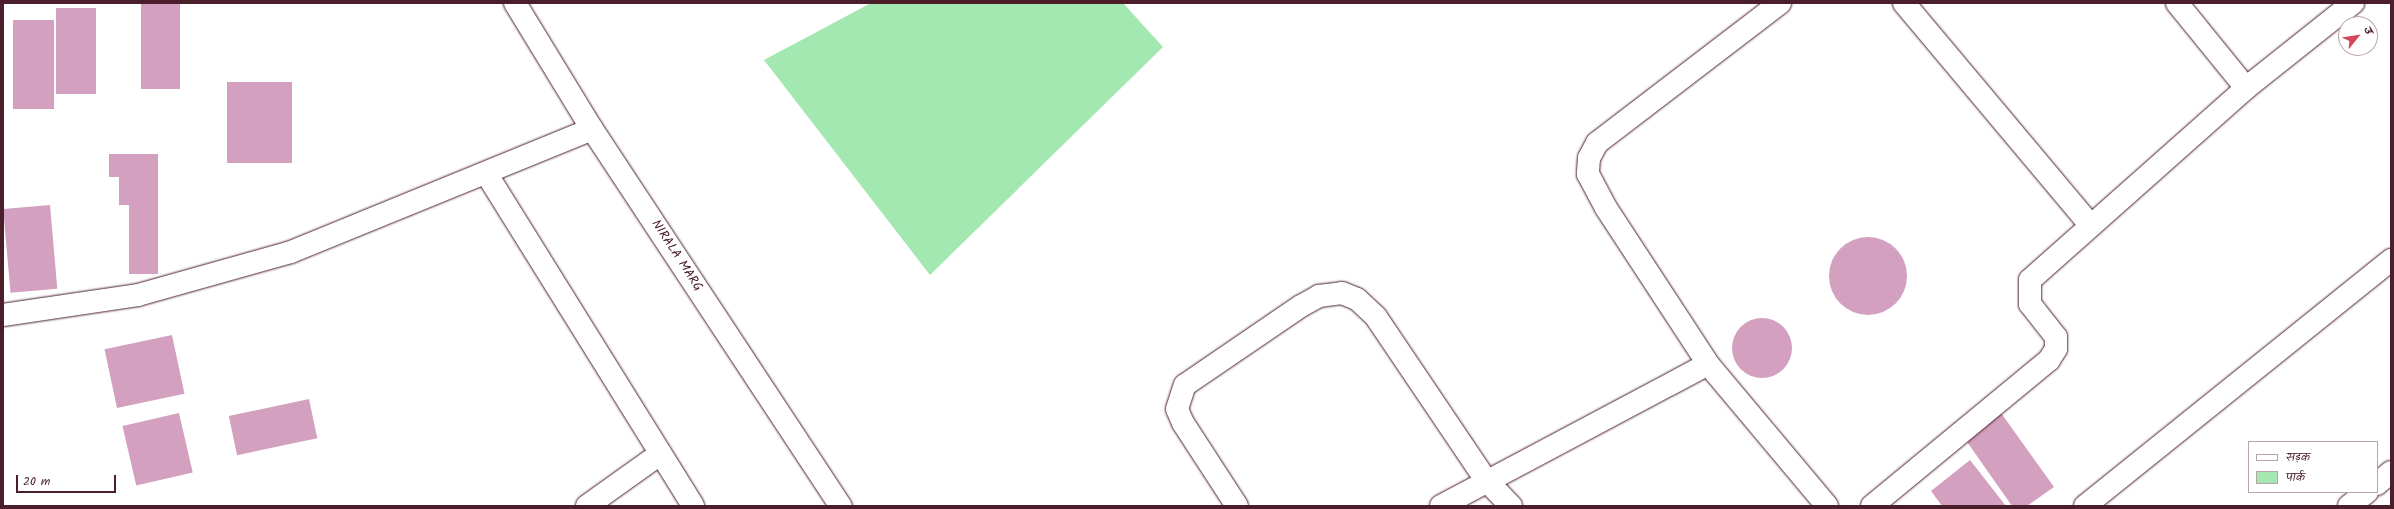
<!DOCTYPE html>
<meta charset="utf-8">
<style>
body{margin:0}
#map{position:relative;width:2394px;height:509px;overflow:hidden;background:#fff;font-family:Kalam,"Playpen Sans Deva",sans-serif}
div>[style]{position:absolute}
[style*='--x']{left:calc(var(--x)*1px);top:calc(var(--y)*1px);width:calc(var(--w)*1px);rotate:calc(var(--a)*1deg)}
.green>*{inset:0;background:#a3e7b1}
.building>*{inset:0;background:#d3a1bf;transform-origin:0 0}
.round{border-radius:50%}
.roads{filter:drop-shadow(0 0 1px #4a1f2b) drop-shadow(0 0 1px #4a1f2b)}
.minor>*{height:22px;margin:-11px;padding:0 11px;transform-origin:11px;border-radius:11px;background:#fff}
.tertiary>*{height:22px;margin:-11px;padding:0 11px;transform-origin:11px;border-radius:11px;background:#fff}
span{translate:-50% -50%;white-space:nowrap;text-align:center;line-height:1.15;-webkit-text-stroke:3px #fff;paint-order:stroke}
.street-label{font-size:13px;color:#4a1f2b}
.frame{position:absolute;inset:0;border:4px solid #4a1f2b;pointer-events:none}
.legend{position:absolute;left:2248px;top:441px;width:130px;height:52px;box-sizing:border-box;background:#fff;border:1px solid #b7a5aa;margin:0;padding:5px 7px;list-style:none;font-size:12px;color:#4a1f2b}
.legend li{display:flex;align-items:center;gap:8px;height:20px}
.legend b{width:20px;border:1px solid #b7a5aa}
.north{position:absolute;left:2338px;top:16px;width:40px;height:40px;box-sizing:border-box;background:#fff;border:1px solid #b7a5aa;border-radius:50%;rotate:60deg;font-size:11px;font-weight:700;line-height:16px;text-align:center;color:#4a1f2b}
.north::after{content:'';display:block;margin:auto;width:14px;height:18px;background:#d1495b;clip-path:polygon(50% 0,100% 100%,50% 72%,0 100%)}
.scale{position:absolute;left:16px;top:475px;width:100px;height:18px;box-sizing:border-box;border:2px solid #4a1f2b;border-top:0;padding-left:5px;font-size:12px;line-height:14px;white-space:nowrap;color:#4a1f2b;-webkit-text-stroke:3px #fff;paint-order:stroke}
</style>
<div id="map">
<div class="green">
<i style="clip-path:polygon(871px 3px,1123px 3px,1163px 47px,930px 275px,764px 60px)"></i>
</div>
<div class="building">
<i style="left:141px;top:3px;width:39px;height:86px"></i>
<i style="left:56px;top:8px;width:40px;height:86px"></i>
<i style="left:13px;top:20px;width:41px;height:89px"></i>
<i style="left:227px;top:82px;width:65px;height:81px"></i>
<i style="clip-path:polygon(109px 154px,158px 154px,158px 274px,129px 274px,129px 205px,119px 205px,119px 177px,109px 177px)"></i>
<i style="left:50px;top:205px;width:84px;height:47px;rotate:85deg"></i>
<i class="round" style="left:1829px;top:237px;width:78px;height:78px"></i>
<i class="round" style="left:1732px;top:318px;width:60px;height:60px"></i>
<i style="left:172px;top:335px;width:60px;height:69px;rotate:78deg"></i>
<i style="left:309px;top:399px;width:40px;height:82px;rotate:78deg"></i>
<i style="left:179px;top:413px;width:61px;height:58px;rotate:77deg"></i>
<i style="clip-path:polygon(2001px 413px,2054px 487px,2027px 506px,2012px 506px,1965px 439px)"></i>
<i style="clip-path:polygon(1970px 460px,2006px 506px,1942px 506px,1931px 491px)"></i>
</div>
<div class="roads">
<div class="minor">
<i style="--x:1780;--y:3;--w:230;--a:142.6"></i>
<i style="--x:1597;--y:143;--w:17;--a:118"></i>
<i style="--x:1589;--y:158;--w:16;--a:94"></i>
<i style="--x:1588;--y:174;--w:38;--a:62"></i>
<i style="--x:1606;--y:208;--w:186;--a:56.8"></i>
<i style="--x:1708;--y:364;--w:185;--a:50"></i>
<i style="--x:1904;--y:3;--w:290;--a:50"></i>
<i style="--x:2177;--y:3;--w:109;--a:50.9"></i>
<i style="--x:486;--y:173;--w:392;--a:58.1"></i>
<i style="--x:3;--y:315;--w:136;--a:-8.4"></i>
<i style="--x:138;--y:295;--w:159;--a:-15.7"></i>
<i style="--x:291;--y:252;--w:325;--a:-22.2"></i>
<i style="--x:2377;--y:484;--w:18;--a:-41"></i>
<i style="--x:587;--y:506;--w:90;--a:-35.5"></i>
<i style="--x:1237;--y:506;--w:99;--a:-123"></i>
<i style="--x:1183;--y:423;--w:15;--a:-113"></i>
<i style="--x:1177;--y:409;--w:25;--a:-72"></i>
<i style="--x:1185;--y:385;--w:140;--a:-34.3"></i>
<i style="--x:1301;--y:306;--w:21;--a:-29"></i>
<i style="--x:1319;--y:296;--w:23;--a:-7"></i>
<i style="--x:1342;--y:293;--w:16;--a:22"></i>
<i style="--x:1357;--y:299;--w:26;--a:43"></i>
<i style="--x:1376;--y:317;--w:197;--a:56"></i>
<i style="--x:1486;--y:480;--w:36;--a:46"></i>
<i style="--x:1441;--y:506;--w:302;--a:-28"></i>
<i style="--x:1872;--y:506;--w:229;--a:-39.5"></i>
<i style="--x:2049;--y:360;--w:13;--a:-58"></i>
<i style="--x:2056;--y:349;--w:12;--a:-90"></i>
<i style="--x:2056;--y:337;--w:42;--a:-128.2"></i>
<i style="--x:2030;--y:304;--w:24;--a:-90"></i>
<i style="--x:2030;--y:280;--w:289;--a:-41.6"></i>
<i style="--x:2246;--y:88;--w:137;--a:-38.5"></i>
<i style="--x:2085;--y:506;--w:393;--a:-38.8"></i>
<i style="--x:2349;--y:506;--w:23;--a:-38"></i>
</div>
<div class="tertiary">
<i style="--x:515;--y:3;--w:148;--a:58.6"></i>
<i style="--x:592;--y:129;--w:452;--a:56.6"></i>
</div>
</div>
<div class="street-label">
<span style="left:676px;top:256px;rotate:57deg">NIRALA MARG</span>
</div>
<div class="frame"></div>
<ul class="legend">
<li><b style="height:5px;background:#fff"></b>सड़क</li>
<li><b style="height:11px;background:#a3e7b1"></b>पार्क</li>
</ul>
<div class="north">उ</div>
<div class="scale">20 m</div>
</div>
